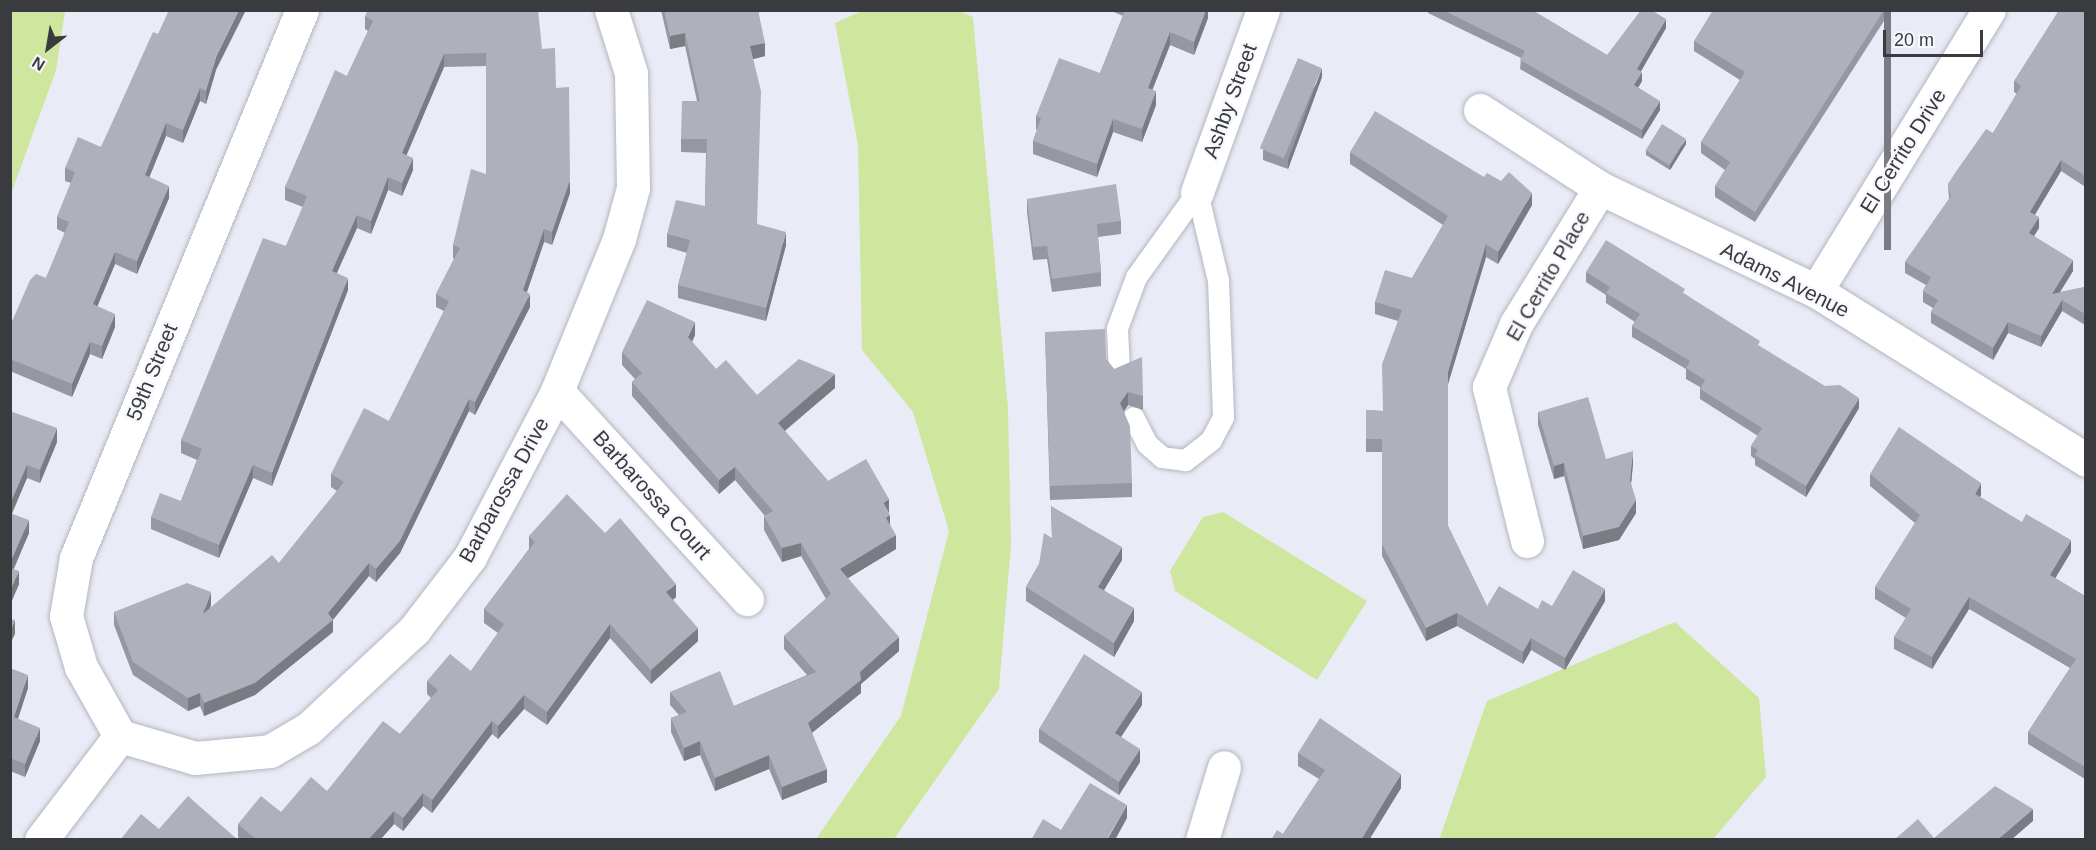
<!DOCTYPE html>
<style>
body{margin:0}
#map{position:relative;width:2096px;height:850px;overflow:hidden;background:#e9ebf6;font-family:Arial,sans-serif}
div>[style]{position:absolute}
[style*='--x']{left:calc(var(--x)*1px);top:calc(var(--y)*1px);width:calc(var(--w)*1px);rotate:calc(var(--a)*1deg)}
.green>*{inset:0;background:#cee69d}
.roads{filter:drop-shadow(0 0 2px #b4b6c0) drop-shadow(0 0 2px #b4b6c0)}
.lane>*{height:21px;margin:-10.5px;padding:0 10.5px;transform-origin:10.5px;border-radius:10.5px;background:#fff}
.street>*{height:33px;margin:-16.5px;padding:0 16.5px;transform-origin:16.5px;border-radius:16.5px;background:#fff}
.wall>*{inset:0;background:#9697a1}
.shaded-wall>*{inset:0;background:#7a7b83;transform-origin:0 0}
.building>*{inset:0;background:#aeb0bb;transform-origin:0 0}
span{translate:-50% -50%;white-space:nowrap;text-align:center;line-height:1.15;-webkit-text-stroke:5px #f8f9fd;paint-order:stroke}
.street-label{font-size:21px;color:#3a3b3f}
.frame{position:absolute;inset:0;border:12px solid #3a3b3f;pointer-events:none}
.north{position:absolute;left:18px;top:18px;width:60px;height:60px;-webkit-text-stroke:4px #f8f9fd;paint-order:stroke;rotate:211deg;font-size:16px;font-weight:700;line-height:24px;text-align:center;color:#3a3b3f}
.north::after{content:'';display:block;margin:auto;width:21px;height:27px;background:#3a3b3f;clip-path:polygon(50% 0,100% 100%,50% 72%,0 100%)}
.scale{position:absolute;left:1883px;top:30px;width:100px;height:27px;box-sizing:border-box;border:3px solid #3a3b3f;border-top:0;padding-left:8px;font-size:18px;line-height:21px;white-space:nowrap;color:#3a3b3f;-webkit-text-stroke:4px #f8f9fd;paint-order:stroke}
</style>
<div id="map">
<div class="green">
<i style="clip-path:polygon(11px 10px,65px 11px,56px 70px,11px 194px)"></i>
<i style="clip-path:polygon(864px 10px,959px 11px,973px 17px,1008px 409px,1011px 545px,999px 689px,894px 839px,816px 839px,901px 716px,949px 531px,913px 412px,862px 350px,858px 145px,835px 23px)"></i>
<i style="clip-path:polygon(1223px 512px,1367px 601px,1317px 680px,1175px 591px,1170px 571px,1203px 517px)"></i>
<i style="clip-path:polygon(1675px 622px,1759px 698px,1766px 777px,1714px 838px,1439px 840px,1487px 701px)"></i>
</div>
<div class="roads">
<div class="lane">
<i style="--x:1119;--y:371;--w:43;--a:-92.7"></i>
<i style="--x:1117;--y:328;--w:54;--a:-69.6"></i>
<i style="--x:1136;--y:277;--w:105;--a:-54.3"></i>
<i style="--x:1197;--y:192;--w:90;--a:76.6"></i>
<i style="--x:1218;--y:280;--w:137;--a:87.9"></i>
<i style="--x:1223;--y:417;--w:26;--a:118"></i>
<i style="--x:1211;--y:440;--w:33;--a:142"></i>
<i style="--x:1185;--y:460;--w:23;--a:-173"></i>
<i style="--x:1162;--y:457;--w:20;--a:-139"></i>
<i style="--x:1147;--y:444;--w:30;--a:-117"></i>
</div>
<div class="street">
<i style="--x:1480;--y:110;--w:143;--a:33"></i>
<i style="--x:1600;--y:188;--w:239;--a:25.5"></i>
<i style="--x:1816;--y:291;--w:319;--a:32"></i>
<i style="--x:1197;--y:192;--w:194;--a:-70.1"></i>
<i style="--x:1816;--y:291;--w:330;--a:-58.4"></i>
<i style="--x:557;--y:391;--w:282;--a:47.6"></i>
<i style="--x:1527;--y:541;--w:159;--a:-103.9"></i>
<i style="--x:1489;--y:387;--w:69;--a:-66.8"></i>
<i style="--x:1516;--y:324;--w:160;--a:-58.3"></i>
<i style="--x:120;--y:736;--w:78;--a:16.3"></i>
<i style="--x:195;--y:758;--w:75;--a:-5.3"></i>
<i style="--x:270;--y:751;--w:45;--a:-30.5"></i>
<i style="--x:309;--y:728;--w:144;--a:-43"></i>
<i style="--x:414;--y:630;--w:92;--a:-52.5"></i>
<i style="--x:470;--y:557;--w:187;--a:-62.3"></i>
<i style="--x:557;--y:391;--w:164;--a:-67.8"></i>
<i style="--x:619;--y:239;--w:53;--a:-74.6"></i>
<i style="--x:633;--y:188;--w:115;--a:-91"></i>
<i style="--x:631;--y:73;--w:66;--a:-107.6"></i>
<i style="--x:120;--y:736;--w:79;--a:-119.5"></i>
<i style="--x:81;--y:667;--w:53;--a:-106.4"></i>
<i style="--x:66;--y:616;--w:59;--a:-80.2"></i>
<i style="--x:76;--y:558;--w:593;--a:-67.59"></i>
<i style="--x:41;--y:840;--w:131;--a:-52.8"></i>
<i style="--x:1202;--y:840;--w:76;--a:-73.2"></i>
</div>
</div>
<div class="wall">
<i style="clip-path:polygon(661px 10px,758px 10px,765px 56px,753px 59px,757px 224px,786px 245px,766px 321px,678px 298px,678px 285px,687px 253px,667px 247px,667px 234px,705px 206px,706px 153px,681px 152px,681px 139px,697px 101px,685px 46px,670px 49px)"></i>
<i style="clip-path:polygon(1109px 10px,1208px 10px,1208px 18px,1194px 55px,1170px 45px,1152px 90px,1156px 105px,1142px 142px,1113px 132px,1097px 177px,1033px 154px,1033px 141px,1037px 130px,1036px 129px,1036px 116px,1100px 73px,1123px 16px)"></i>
<i style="clip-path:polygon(1428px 10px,1532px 10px,1607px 55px,1666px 28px,1641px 71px,1642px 81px,1638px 88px,1660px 110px,1642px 139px,1520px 69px,1521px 58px,1428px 13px)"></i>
<i style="clip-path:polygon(1891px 10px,1755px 222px,1715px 197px,1715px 186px,1725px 170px,1701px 153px,1701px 142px,1740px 80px,1694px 51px,1694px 41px,1729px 11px)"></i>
<i style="clip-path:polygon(2085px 10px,2084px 186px,2061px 171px,2035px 214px,2039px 228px,2034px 236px,2073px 271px,2060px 292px,2085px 287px,2085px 325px,2062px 311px,2041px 347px,2008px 333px,1993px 360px,1931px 323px,1931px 312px,1933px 308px,1923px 302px,1923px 291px,1926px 285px,1905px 273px,1905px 262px,1949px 199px,1948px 184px,1993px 133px,2017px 94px,2014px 92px,2014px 81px)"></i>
<i style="clip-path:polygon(365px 16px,542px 49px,556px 88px,570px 193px,552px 245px,544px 242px,527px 292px,530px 307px,475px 415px,469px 411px,400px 553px,376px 582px,369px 576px,333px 619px,333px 632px,255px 695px,204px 716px,200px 706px,188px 711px,133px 675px,114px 625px,114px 612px,211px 605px,210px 608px,279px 563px,337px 491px,331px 487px,331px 474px,389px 421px,444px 311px,436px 307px,436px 294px,454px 259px,453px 258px,453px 245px,486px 174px,486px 66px,444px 67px,406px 155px,413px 170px,402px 196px,388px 190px,371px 234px,357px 228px,337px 273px,348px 290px,272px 486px,253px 478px,219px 558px,151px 529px,151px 517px,181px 501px,197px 460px,181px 453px,181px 440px,286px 246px,303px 207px,285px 200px,285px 187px,347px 76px,368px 31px,365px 29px)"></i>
<i style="clip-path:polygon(158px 34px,216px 70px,206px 104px,200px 101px,183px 143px,166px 136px,149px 177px,169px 198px,137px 274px,115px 264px,97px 306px,115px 327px,102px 359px,90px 354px,72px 397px,10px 371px,10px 326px,46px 278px,65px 233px,57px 229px,57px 217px,71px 183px,65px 181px,65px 168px,101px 147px)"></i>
<i style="clip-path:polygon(1322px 77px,1288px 169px,1263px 160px,1263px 150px)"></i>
<i style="clip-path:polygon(1686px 144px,1670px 170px,1646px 155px,1646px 150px)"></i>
<i style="clip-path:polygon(1350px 152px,1532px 205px,1498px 264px,1486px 257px,1448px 384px,1448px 526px,1487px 606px,1538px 609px,1552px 606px,1605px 601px,1565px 670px,1531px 650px,1523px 664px,1457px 626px,1426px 641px,1382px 556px,1382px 452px,1366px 452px,1366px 410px,1383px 411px,1398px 321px,1375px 314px,1375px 302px,1412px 278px,1443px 225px,1350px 164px)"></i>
<i style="clip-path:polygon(1027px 199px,1121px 221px,1121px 234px,1098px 237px,1101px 272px,1101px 286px,1052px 292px,1047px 259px,1033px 260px,1027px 212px)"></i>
<i style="clip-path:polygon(1586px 272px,1685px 294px,1760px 347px,1859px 408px,1806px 497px,1755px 465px,1755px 459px,1751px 456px,1751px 446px,1758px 436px,1700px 399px,1700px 387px,1686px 379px,1686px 369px,1632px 337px,1632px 326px,1635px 322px,1606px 303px,1606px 295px,1586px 282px)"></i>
<i style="clip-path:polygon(1045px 332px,1106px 359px,1114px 369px,1143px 396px,1143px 410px,1128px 405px,1124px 411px,1132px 483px,1132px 497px,1050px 500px)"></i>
<i style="clip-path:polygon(695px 335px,692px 342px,716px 369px,757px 395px,835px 388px,785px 431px,828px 481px,889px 513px,890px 525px,896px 549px,848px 578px,899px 651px,861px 684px,861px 693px,812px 733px,827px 782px,782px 800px,769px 769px,715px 791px,700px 755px,684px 761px,671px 732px,671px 718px,679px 715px,670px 705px,670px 692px,734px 706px,807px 675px,784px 649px,784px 636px,826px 599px,801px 556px,782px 562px,764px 530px,764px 516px,765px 516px,735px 480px,719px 494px,632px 396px,632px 382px,635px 379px,622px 365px,622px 352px)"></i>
<i style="clip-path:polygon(10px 411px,57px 442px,40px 483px,27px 478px,12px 514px,29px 533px,14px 569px,19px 584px,10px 605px)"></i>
<i style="clip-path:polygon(1538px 412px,1606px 459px,1633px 464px,1631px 484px,1636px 513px,1619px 540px,1583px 549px,1564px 476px,1554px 479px,1538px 425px)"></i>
<i style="clip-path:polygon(1870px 474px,1981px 495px,1980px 497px,2071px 552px,2055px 578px,2085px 596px,2085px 779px,2028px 744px,2028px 732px,2070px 668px,1969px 609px,1932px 669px,1894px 649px,1894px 637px,1906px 618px,1875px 599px,1875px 587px,1915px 523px,1870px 486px)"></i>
<i style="clip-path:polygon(1051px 506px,1122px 560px,1104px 590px,1134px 621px,1114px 657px,1026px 601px,1026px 587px,1039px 564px,1052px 538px)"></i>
<i style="clip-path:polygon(605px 533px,676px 597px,673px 600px,698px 641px,651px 684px,610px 638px,547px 725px,524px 709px,498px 739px,492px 734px,432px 813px,423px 806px,403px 831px,394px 824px,380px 840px,241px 840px,238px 837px,238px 824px,281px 812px,327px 791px,400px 734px,431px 698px,427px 694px,427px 681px,471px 671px,498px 633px,484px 623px,484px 609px,529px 549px,529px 536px)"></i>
<i style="clip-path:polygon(10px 668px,28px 688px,18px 719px,40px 741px,25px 777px,10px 771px)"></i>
<i style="clip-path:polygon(1142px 705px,1121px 737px,1140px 762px,1119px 795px,1039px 742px,1039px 729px)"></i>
<i style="clip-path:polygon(1298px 753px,1401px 788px,1369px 840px,1271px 840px,1283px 834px,1319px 779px,1298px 766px)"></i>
</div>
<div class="shaded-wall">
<i style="clip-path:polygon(239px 10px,246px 10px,216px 70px,206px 104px,206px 91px,216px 57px)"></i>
<i style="clip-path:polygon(1206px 10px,1208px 10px,1208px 18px,1194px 55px,1194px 42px)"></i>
<i style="left:1884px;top:10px;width:7px;height:240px"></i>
<i style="clip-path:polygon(1666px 19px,1666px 28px,1637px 78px,1637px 69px)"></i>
<i style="clip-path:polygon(1170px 32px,1170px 45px,1148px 101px,1148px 88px)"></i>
<i style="clip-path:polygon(685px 33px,685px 46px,670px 49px,670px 36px)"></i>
<i style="clip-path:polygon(765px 43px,765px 56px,750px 60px,750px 46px)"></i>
<i style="clip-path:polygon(444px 54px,444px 67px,402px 166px,402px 153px)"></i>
<i style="clip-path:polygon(1322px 68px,1322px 77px,1288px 169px,1288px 160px)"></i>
<i style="clip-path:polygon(1642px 72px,1642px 81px,1634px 94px,1634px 85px)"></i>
<i style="clip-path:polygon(200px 88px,200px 101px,183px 143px,183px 130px)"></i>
<i style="clip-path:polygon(1156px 91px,1156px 105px,1142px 142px,1142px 129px)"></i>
<i style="clip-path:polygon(1660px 101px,1660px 110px,1642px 139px,1642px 130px)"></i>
<i style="clip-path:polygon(1113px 119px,1113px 132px,1097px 177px,1097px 164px)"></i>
<i style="clip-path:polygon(166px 123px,166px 136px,145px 188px,145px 175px)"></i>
<i style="clip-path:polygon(1686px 139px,1686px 144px,1670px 170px,1670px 165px)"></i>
<i style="clip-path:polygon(413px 158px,413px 170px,402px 196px,402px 183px)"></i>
<i style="clip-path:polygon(2061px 160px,2061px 171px,2030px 223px,2030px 212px)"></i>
<i style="clip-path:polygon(388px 177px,388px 190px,371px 234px,371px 221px)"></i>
<i style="clip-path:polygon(570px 180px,570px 193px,552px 245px,552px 232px)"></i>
<i style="clip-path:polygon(169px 186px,169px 198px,137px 274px,137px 261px)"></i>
<i style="clip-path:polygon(1532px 193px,1532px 205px,1498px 264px,1498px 252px)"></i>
<i style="clip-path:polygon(357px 215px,357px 228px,332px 283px,332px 271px)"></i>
<i style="clip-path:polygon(2039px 217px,2039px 228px,2029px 244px,2029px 233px)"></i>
<i style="clip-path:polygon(544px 229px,544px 242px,523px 303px,523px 290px)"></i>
<i style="clip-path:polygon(786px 232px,786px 245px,766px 321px,766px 308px)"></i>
<i style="clip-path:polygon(1486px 244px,1486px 257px,1448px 384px,1448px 372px)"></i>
<i style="clip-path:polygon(115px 252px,115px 264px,93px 317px,93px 304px)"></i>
<i style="clip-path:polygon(2073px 260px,2073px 271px,2052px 305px,2052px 294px)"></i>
<i style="clip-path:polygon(348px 278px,348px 290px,272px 486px,272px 473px)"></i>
<i style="clip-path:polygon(530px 294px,530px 307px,475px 415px,475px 402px)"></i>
<i style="clip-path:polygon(2062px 300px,2062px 311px,2041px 347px,2041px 336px)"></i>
<i style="clip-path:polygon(115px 314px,115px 327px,102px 359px,102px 346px)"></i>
<i style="clip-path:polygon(695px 322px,695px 335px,688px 350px,688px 337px)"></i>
<i style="clip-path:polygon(2008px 322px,2008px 333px,1993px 360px,1993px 348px)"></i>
<i style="clip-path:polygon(90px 342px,90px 354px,72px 397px,72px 384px)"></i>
<i style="clip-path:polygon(835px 374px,835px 388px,778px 436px,778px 423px)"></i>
<i style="clip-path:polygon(1128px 392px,1128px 405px,1120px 416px,1120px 403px)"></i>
<i style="clip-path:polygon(1859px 398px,1859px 408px,1806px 497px,1806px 486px)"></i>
<i style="clip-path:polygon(469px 399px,469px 411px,400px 553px,376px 582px,376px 569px)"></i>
<i style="clip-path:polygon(57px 428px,57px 442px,40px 483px,40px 470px)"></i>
<i style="clip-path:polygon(1633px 451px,1633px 464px,1630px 493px,1630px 480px)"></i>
<i style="clip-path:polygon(1564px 463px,1564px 476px,1554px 479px,1554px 466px)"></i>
<i style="clip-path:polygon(27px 465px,27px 478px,10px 517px,10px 504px)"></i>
<i style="clip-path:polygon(253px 465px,253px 478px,219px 558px,219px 545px)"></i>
<i style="clip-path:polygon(735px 467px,735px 480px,719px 494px,719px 480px)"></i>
<i style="clip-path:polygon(1981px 483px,1981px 495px,1975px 506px,1975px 494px)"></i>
<i style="clip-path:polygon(889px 499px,889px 513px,883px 503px)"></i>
<i style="clip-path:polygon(1636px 500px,1636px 513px,1619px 540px,1583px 549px,1583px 536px)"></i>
<i style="clip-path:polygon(890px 515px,890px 528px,886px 518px)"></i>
<i style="clip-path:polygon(29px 520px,29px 533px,10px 576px,10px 563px)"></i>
<i style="clip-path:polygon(896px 535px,896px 549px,840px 583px,840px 569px)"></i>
<i style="clip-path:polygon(2071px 540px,2071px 552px,2050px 587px,2050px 575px)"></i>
<i style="clip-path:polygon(801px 543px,801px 556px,782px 562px,782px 548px)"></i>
<i style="clip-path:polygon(1122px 547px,1122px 560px,1098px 600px,1098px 587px)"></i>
<i style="clip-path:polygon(369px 563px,369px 576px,332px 621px,333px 620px,333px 632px,255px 695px,204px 716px,204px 703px,328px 613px)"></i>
<i style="clip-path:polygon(19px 571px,19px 584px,10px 605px,10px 591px)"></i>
<i style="clip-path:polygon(676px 584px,676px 597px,666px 605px,666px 592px)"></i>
<i style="clip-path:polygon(1605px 589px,1605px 601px,1565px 670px,1565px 658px)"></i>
<i style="clip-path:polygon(211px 592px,211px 605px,203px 627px,203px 614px)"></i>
<i style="clip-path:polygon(1969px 597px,1969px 609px,1932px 669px,1932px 657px)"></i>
<i style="clip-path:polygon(1134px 608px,1134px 621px,1114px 657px,1114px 643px)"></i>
<i style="clip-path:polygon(1457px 613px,1457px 626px,1426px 641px,1426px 628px)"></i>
<i style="clip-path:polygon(15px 620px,15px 634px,10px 644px,10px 631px)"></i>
<i style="clip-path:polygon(610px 624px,610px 638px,547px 725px,547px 712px)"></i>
<i style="clip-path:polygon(698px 628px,698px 641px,651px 684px,651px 670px)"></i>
<i style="clip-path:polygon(899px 637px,899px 651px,861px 684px,861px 693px,808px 736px,808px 723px,860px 672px)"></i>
<i style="clip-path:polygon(1531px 638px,1531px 650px,1523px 664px,1523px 652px)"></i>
<i style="clip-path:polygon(28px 675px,28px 688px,14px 730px,14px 717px)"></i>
<i style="clip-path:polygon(1142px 692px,1142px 705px,1115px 746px,1115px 733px)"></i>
<i style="clip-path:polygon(200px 693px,200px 706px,188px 711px,188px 698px)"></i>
<i style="clip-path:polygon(524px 695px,524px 709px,498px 739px,498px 726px)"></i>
<i style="clip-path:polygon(492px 721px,492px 734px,432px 813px,432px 800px)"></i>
<i style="clip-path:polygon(40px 728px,40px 741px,25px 777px,25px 764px)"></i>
<i style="clip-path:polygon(700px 741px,700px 755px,684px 761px,684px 748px)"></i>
<i style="clip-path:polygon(1140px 749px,1140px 762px,1119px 795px,1119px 782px)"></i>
<i style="clip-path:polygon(769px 755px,769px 769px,715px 791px,715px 778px)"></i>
<i style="clip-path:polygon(827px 769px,827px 782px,782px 800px,782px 787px)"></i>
<i style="clip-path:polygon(1401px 774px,1401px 788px,1369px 840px,1361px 840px)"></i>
<i style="clip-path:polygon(423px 793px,423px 806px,403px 831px,403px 818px)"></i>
<i style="clip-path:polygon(1127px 805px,1127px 818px,1115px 840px,1107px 840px)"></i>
<i style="clip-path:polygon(2033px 809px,2033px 821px,2011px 840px,1997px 840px)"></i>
<i style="clip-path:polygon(394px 811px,394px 824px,380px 840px,368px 840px)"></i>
</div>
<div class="building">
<i style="clip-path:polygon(169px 10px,239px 10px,216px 57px,206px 91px,200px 88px,183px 130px,166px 123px,145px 175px,169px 186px,137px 261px,115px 252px,93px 304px,115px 314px,102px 346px,90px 342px,72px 384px,10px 359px,10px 326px,30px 280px,36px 274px,46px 278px,69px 222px,57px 217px,75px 172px,65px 168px,78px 137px,101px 147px,153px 32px,158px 34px)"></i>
<i style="clip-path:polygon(368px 10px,538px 10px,542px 49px,555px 48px,556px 88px,569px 87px,570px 180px,552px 232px,544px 229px,523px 290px,530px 294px,475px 402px,469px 399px,400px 541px,376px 569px,369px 563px,328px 613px,333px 620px,255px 683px,204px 703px,200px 693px,188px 698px,133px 662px,114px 612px,187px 583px,211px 592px,203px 614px,272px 555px,279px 563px,344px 482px,331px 474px,364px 408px,389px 421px,449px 301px,436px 294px,460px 248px,453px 245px,471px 169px,486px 174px,486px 53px,444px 54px,402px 153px,413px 158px,402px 183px,388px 177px,371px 221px,357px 215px,332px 271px,348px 278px,272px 473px,253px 465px,219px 545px,151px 517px,160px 493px,181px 501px,202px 449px,181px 440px,263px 238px,286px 246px,307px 196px,285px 187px,335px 70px,347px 76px,373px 21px,365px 16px)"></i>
<i style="clip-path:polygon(664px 10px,758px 10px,765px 43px,750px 46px,761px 91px,757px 224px,786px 232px,766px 308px,678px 285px,690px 240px,667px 234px,676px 200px,705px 206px,707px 139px,681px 139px,682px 101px,700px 101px,685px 33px,670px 36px)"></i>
<i style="clip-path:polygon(1125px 10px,1206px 10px,1194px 42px,1170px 32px,1148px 88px,1156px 91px,1142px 129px,1113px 119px,1097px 164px,1033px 141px,1041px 118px,1036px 116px,1059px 58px,1100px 73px)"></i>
<i style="clip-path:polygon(1443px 10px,1532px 10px,1607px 55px,1641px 10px,1651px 10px,1666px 19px,1637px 69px,1642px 72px,1634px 85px,1660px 101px,1642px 130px,1520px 60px,1525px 51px)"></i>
<i style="clip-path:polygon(1713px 10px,1729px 11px,1730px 10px,1884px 10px,1755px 212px,1715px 186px,1730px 162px,1701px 142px,1745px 72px,1694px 41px)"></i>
<i style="clip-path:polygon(2059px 10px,2085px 10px,2085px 173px,2084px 175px,2061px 160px,2030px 212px,2039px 217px,2029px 233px,2073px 260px,2052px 294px,2085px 287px,2085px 314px,2062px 300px,2041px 336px,2008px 322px,1993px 348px,1931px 312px,1938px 300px,1923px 291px,1931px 277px,1905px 262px,1951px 196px,1948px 184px,1955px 173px,1986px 129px,1993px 133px,2021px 86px,2014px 81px)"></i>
<i style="left:1298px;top:58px;width:26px;height:98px;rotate:23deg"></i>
<i style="clip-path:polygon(1375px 111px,1484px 177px,1487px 173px,1501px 181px,1509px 172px,1532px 193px,1498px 252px,1486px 244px,1448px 372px,1448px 526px,1487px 606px,1499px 586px,1538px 609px,1542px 600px,1552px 606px,1573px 570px,1605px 589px,1565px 658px,1531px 638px,1523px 652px,1457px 613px,1426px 628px,1382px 544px,1382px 439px,1366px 439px,1366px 410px,1383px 411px,1382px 364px,1402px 310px,1375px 302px,1385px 270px,1412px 278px,1448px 216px,1350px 152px)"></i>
<i style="left:1662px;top:124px;width:28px;height:31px;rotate:32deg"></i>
<i style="clip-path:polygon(1116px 184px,1121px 221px,1097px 224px,1101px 272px,1052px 279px,1047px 246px,1033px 247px,1027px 199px)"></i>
<i style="clip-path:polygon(1606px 240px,1685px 289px,1683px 293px,1760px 341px,1758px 345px,1825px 386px,1840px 385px,1859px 398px,1806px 486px,1755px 455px,1758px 450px,1751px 446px,1762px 428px,1700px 389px,1705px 380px,1686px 368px,1690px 361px,1632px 326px,1640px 314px,1606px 293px,1610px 287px,1586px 272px)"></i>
<i style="clip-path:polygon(647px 300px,695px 322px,688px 337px,716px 369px,726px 360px,757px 395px,799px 359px,835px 374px,778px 423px,828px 481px,866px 459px,889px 499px,883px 503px,890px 515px,886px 518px,896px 535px,840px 569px,899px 637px,860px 672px,861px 680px,808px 723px,827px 769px,782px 787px,769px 755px,715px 778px,700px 741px,684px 748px,671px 718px,687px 712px,670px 692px,720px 671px,734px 706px,816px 672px,784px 636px,831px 594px,801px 543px,782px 548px,764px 516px,773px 511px,735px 467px,719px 480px,632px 382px,642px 373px,622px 352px)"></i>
<i style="clip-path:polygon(1105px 329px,1106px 359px,1114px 369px,1142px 357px,1143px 396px,1128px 392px,1120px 403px,1130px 426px,1132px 483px,1050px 486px,1045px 332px)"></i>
<i style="clip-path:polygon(1588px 397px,1606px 459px,1633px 451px,1630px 480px,1636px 500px,1619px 527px,1583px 536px,1564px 463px,1554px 466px,1538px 412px)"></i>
<i style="clip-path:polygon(10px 411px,57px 428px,40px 470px,27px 465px,10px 504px)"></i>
<i style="clip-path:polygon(1899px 427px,1981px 483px,1975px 494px,2022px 522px,2026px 514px,2071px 540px,2050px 575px,2085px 596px,2085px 767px,2028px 732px,2076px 659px,1969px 597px,1932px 657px,1894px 637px,1911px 609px,1875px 587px,1920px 515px,1870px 474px)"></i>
<i style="clip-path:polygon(567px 494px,605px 533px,620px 518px,676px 584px,666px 592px,698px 628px,651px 670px,610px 624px,547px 712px,524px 695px,498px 726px,492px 721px,432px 800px,423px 793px,403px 818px,394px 811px,368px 840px,257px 840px,238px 824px,261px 796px,281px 812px,311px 777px,327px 791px,383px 721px,400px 734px,438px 690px,427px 681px,450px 654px,471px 671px,504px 624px,484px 609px,535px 542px,529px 536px)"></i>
<i style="clip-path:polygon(1051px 506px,1122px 547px,1098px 587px,1134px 608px,1114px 643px,1026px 587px,1039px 564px,1044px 533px,1052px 538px)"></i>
<i style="clip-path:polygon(10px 513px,29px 520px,10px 563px)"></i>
<i style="clip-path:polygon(10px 568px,19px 571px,10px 591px)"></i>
<i style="clip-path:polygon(10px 619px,15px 620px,10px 631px)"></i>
<i style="clip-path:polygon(1084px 654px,1142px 692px,1115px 733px,1140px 749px,1119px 782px,1039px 729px)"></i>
<i style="clip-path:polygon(10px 668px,28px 675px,14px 717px,40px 728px,25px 764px,10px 758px)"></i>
<i style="clip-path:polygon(1320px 718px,1401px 774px,1361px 840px,1271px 840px,1277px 830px,1283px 834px,1325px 770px,1298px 753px)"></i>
<i style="clip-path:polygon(1090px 783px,1127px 805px,1107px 839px,1108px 840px,1031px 840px,1043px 819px,1061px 830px)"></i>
<i style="clip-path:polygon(1995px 786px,2033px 809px,1997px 840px,1894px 840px,1918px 819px,1934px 838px)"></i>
<i style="clip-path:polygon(188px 796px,238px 840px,120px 840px,141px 814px,159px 829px)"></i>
</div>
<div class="street-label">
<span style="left:1230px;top:101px;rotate:-70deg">Ashby Street</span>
<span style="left:1903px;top:151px;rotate:-58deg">El Cerrito Drive</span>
<span style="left:1548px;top:276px;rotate:-60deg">El Cerrito Place</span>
<span style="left:1785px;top:280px;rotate:27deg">Adams Avenue</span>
<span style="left:152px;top:372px;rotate:-68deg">59th Street</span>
<span style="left:504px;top:490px;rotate:-61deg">Barbarossa Drive</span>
<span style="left:652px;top:495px;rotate:48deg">Barbarossa Court</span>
</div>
<div class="frame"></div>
<div class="north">N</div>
<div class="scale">20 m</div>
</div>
